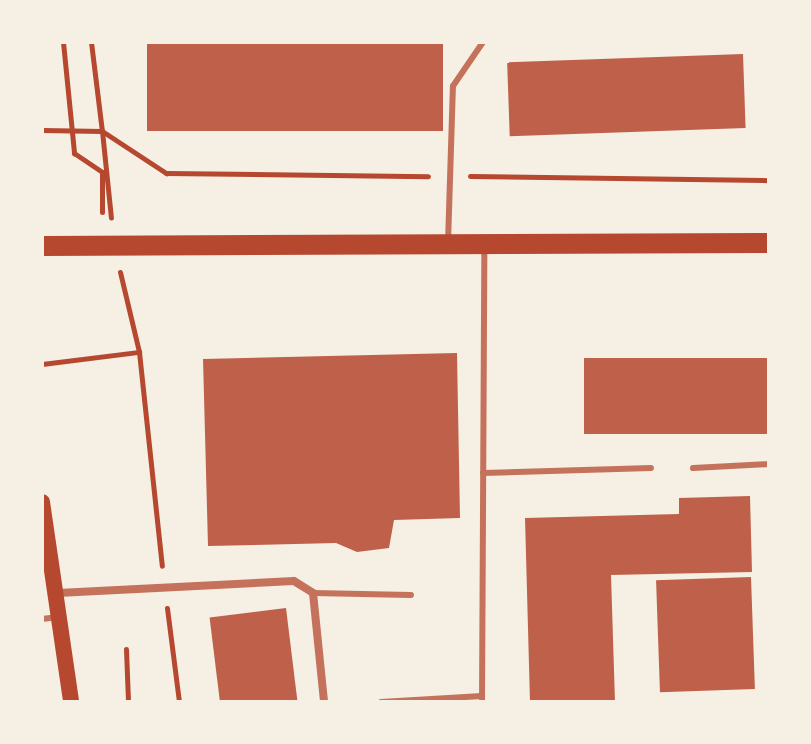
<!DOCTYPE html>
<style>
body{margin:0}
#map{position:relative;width:811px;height:744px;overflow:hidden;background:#f6efe4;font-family:Overpass,sans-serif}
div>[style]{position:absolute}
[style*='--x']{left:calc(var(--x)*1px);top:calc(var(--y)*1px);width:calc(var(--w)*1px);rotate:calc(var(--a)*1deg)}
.building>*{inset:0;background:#bf614a;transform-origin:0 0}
.path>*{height:5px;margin:-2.5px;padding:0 2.5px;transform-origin:2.5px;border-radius:2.5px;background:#b5482f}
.service>*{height:6px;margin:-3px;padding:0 3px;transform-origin:3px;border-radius:3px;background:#c5725c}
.minor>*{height:8px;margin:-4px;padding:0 4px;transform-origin:4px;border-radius:4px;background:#c5725c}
.secondary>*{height:16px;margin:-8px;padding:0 8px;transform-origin:8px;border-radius:8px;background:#b5482f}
.primary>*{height:20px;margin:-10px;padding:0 10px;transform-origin:10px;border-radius:10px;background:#b5482f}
span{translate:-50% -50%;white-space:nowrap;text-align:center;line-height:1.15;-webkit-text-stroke:7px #f6efe4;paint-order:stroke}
.frame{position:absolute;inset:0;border:44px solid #f6efe4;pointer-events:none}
</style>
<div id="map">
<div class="building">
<i style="left:147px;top:42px;width:296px;height:89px"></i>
<i style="left:743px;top:54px;width:74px;height:236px;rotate:88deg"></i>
<i style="clip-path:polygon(457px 353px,460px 518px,394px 520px,389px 548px,357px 552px,336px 543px,208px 546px,203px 359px)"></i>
<i style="left:769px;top:358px;width:76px;height:185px;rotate:90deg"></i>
<i style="clip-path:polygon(750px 496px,752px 572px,611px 575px,615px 702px,530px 702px,525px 518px,679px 514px,679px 498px)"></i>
<i style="left:751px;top:577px;width:112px;height:95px;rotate:88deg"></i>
<i style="left:286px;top:608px;width:95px;height:77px;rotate:83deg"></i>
</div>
<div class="path">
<i style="--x:63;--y:42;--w:112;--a:84.3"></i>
<i style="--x:74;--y:153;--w:34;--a:34"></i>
<i style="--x:102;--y:172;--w:40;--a:90"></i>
<i style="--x:91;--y:42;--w:90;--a:83"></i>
<i style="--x:102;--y:131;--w:77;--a:33.3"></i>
<i style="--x:166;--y:173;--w:262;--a:0.7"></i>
<i style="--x:42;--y:130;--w:60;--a:1"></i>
<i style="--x:102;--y:131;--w:87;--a:84.1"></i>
<i style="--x:470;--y:176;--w:299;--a:0.8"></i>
<i style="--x:120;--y:272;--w:82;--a:76.6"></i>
<i style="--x:139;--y:352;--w:215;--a:83.9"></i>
<i style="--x:42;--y:364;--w:98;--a:-7.1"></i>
<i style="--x:167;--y:608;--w:95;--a:82.7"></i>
<i style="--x:126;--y:649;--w:53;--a:87.8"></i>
</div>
<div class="service">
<i style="--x:448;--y:243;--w:157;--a:-88.2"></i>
<i style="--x:453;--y:86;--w:53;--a:-55.7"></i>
<i style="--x:693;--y:468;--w:76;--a:-3"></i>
<i style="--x:483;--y:473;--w:168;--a:-1.7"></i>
<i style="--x:313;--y:593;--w:98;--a:1.2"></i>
<i style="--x:42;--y:619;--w:16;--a:-7"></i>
<i style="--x:381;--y:702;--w:101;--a:-3.4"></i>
<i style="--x:482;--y:702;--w:453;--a:-89.7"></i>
</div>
<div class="minor">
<i style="--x:58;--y:593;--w:236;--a:-2.9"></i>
<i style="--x:294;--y:581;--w:22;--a:32"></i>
<i style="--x:313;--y:593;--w:110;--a:84.2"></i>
</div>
<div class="secondary">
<i style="--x:42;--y:502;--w:202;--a:81.7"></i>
</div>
<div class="primary">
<i style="--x:42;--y:246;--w:727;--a:-0.24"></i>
</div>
<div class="frame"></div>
</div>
